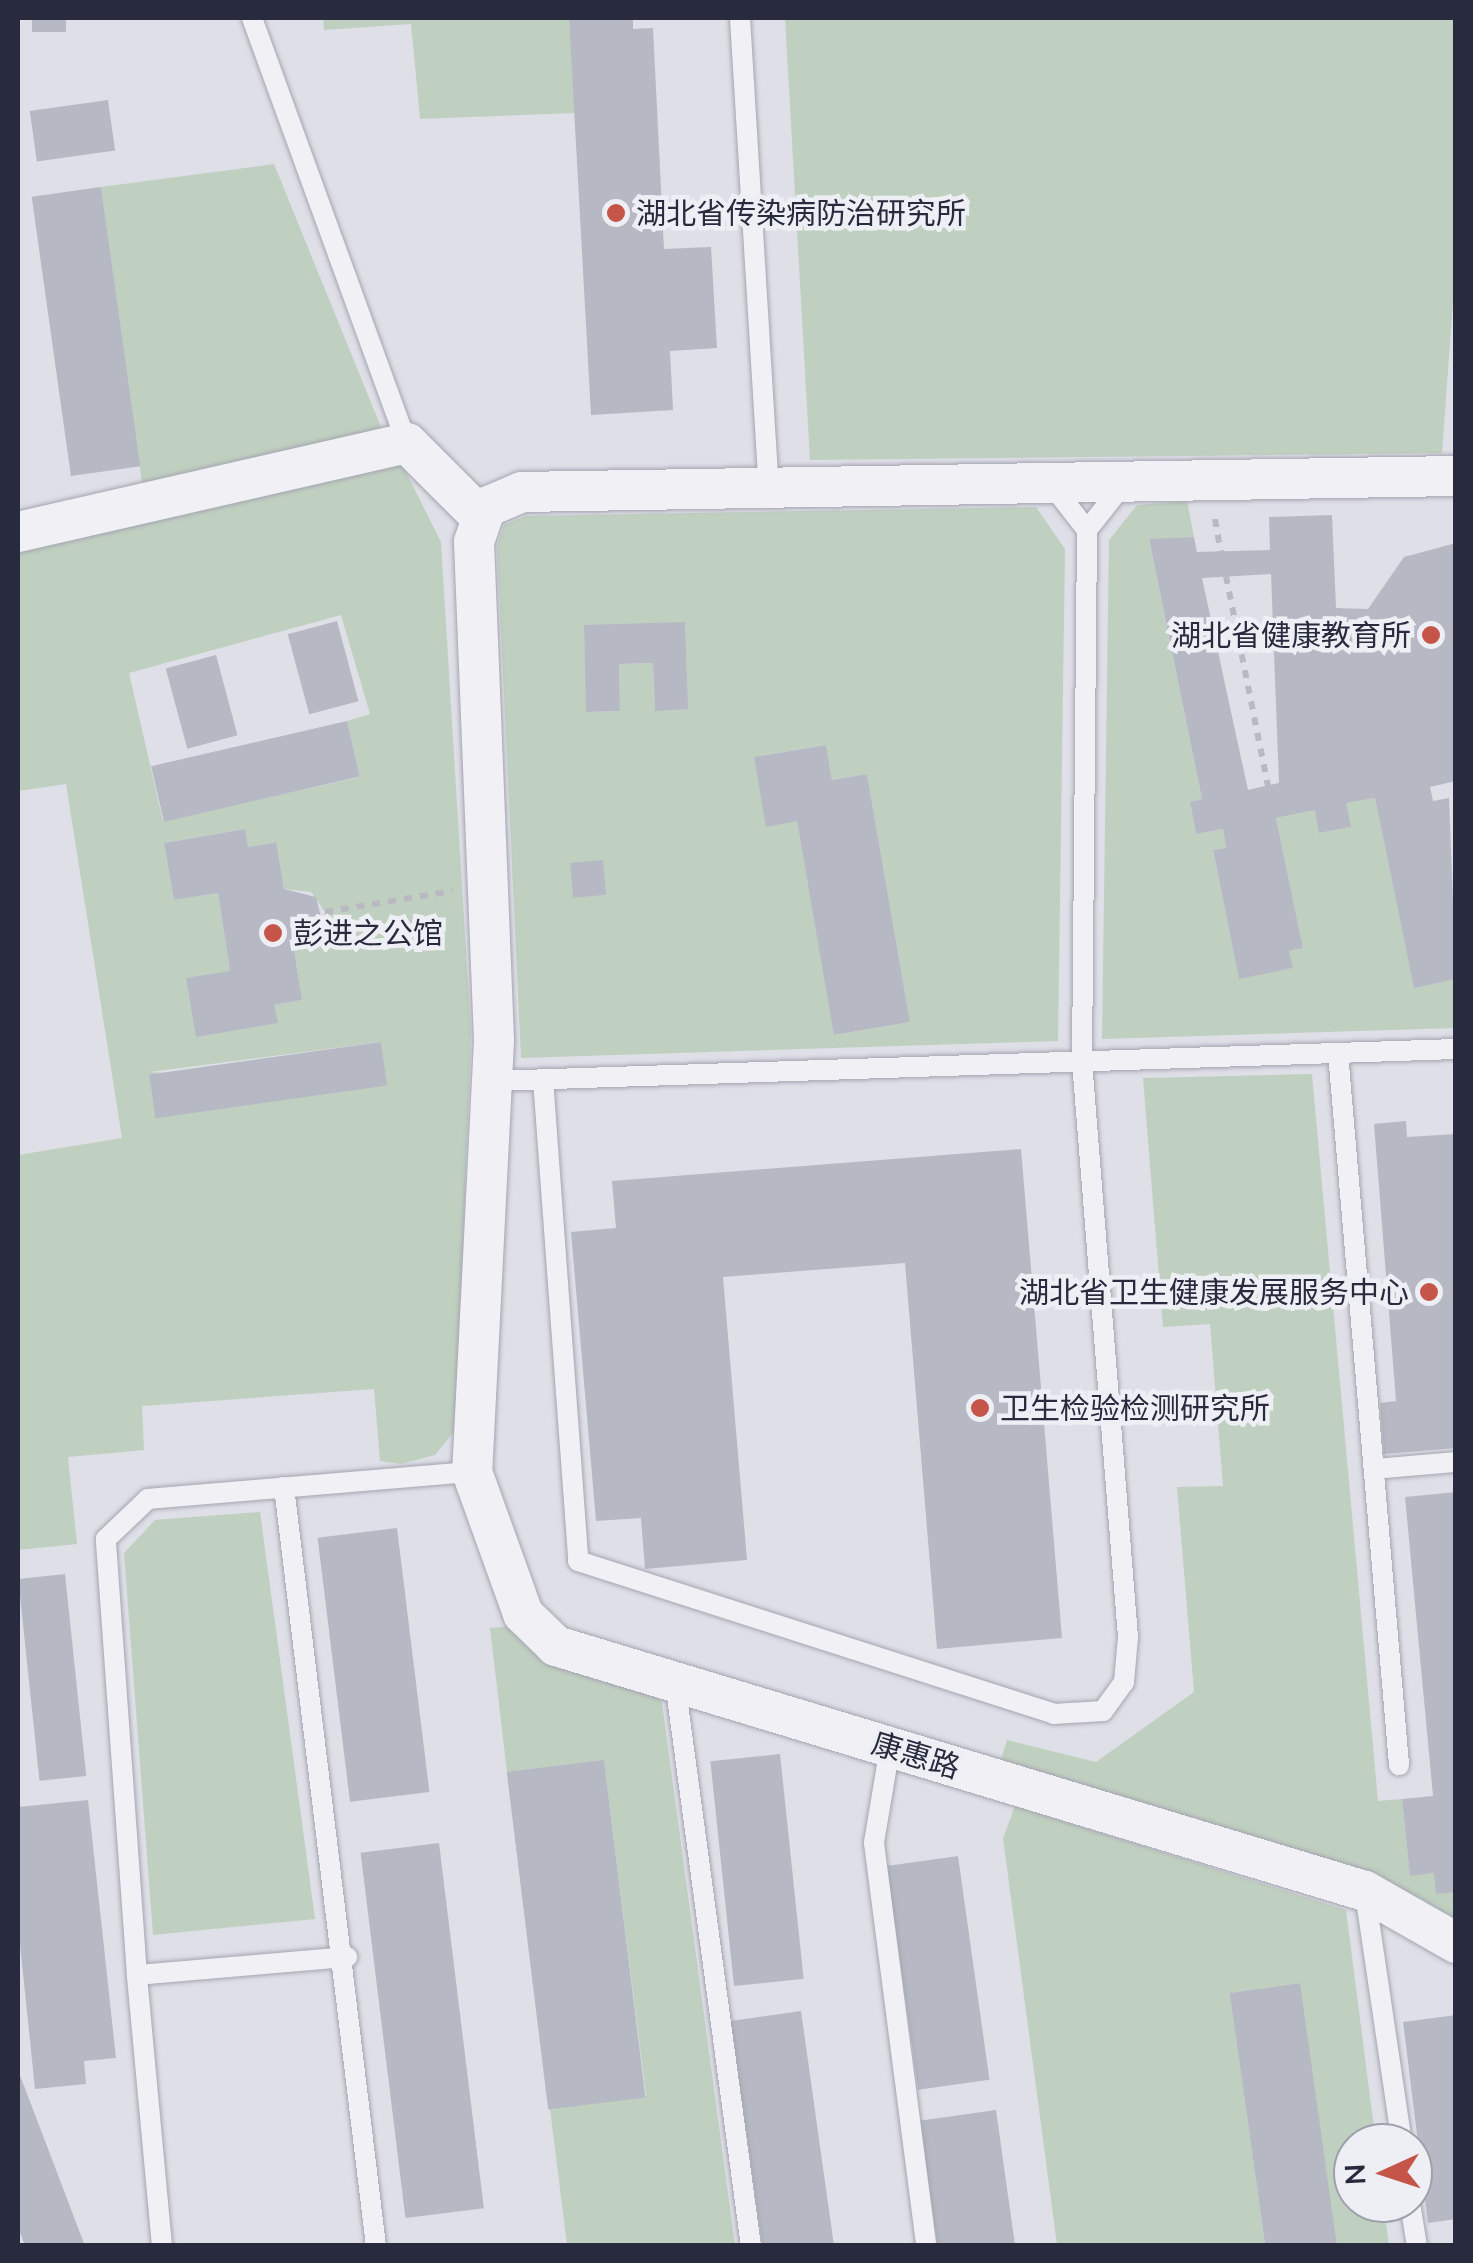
<!DOCTYPE html>
<meta charset="utf-8">
<style>
body{margin:0}
#map{position:relative;width:1473px;height:2263px;overflow:hidden;background:#dedfe7;font-family:Mulish,"Noto Sans SC",sans-serif}
div>[style]{position:absolute}
[style*='--x']{left:calc(var(--x)*1px);top:calc(var(--y)*1px);width:calc(var(--w)*1px);rotate:calc(var(--a)*1deg)}
.green>*{inset:0;background:#c0d0c0}
.building>*{inset:0;background:#b6b8c3;transform-origin:0 0}
.path>*{height:6px;margin-top:-3px;transform-origin:0;background:repeating-linear-gradient(90deg,#b9bac1 0 8px,transparent 0 16px)}
.roads{filter:drop-shadow(0 0 2px #a4a5b1) drop-shadow(0 0 2px #a4a5b1)}
.lane>*{height:20px;margin:-10px;padding:0 10px;transform-origin:10px;border-radius:10px;background:#f1f1f5}
.street>*{height:40px;margin:-20px;padding:0 20px;transform-origin:20px;border-radius:20px;background:#f1f1f5}
.dots>*{width:28px;height:28px;translate:-50% -50%;box-sizing:border-box;border:5px solid #edeff5;border-radius:50%}
span{translate:-50% -50%;white-space:nowrap;text-align:center;line-height:1.15;-webkit-text-stroke:9px #edeff5;paint-order:stroke}
.poi-label{font-size:30px;color:#282b3d}
.left{translate:0 -50%;text-align:left}
.right{translate:-100% -50%;text-align:right}
.street-label{font-size:30px;color:#282b3d}
.frame{position:absolute;inset:0;border:20px solid #282b3d;pointer-events:none}
.north{position:absolute;left:1333px;top:2123px;width:100px;height:100px;box-sizing:border-box;background:#edeff5;border:2px solid #9ea1ab;border-radius:50%;rotate:267deg;font-size:28px;font-weight:700;line-height:40px;text-align:center;color:#282b3d}
.north::after{content:'';display:block;margin:auto;width:35px;height:45px;background:#c65549;clip-path:polygon(50% 0,100% 100%,50% 72%,0 100%)}
</style>
<div id="map">
<div class="green">
<i style="clip-path:polygon(323px 18px,569px 18px,575px 113px,420px 119px,411px 24px,324px 30px)"></i>
<i style="clip-path:polygon(785px 18px,1455px 18px,1456px 260px,1442px 453px,810px 460px)"></i>
<i style="clip-path:polygon(274px 164px,383px 432px,143px 490px,101px 187px)"></i>
<i style="clip-path:polygon(evenodd,399px 458px,441px 542px,471px 1032px,456px 1429px,435px 1455px,401px 1464px,380px 1461px,374px 1389px,142px 1406px,144px 1450px,68px 1457px,77px 1544px,18px 1550px,18px 1155px,122px 1138px,66px 784px,18px 791px,18px 547px,399px 458px,341px 615px,370px 714px,347px 721px,360px 777px,163px 821px,129px 673px,341px 615px,399px 458px,244px 829px,248px 847px,275px 842px,284px 889px,311px 892px,325px 912px,320px 937px,294px 950px,302px 1000px,274px 1005px,277px 1023px,230px 971px,218px 893px,174px 900px,164px 843px,244px 829px,399px 458px,381px 1042px,386px 1086px,149px 1072px,150px 1072px,381px 1042px)"></i>
<i style="clip-path:polygon(1187px 501px,1194px 537px,1149px 540px,1202px 799px,1190px 802px,1196px 834px,1223px 829px,1226px 848px,1213px 851px,1239px 978px,1292px 968px,1289px 951px,1303px 948px,1276px 818px,1315px 810px,1320px 833px,1350px 827px,1346px 803px,1375px 798px,1414px 987px,1455px 979px,1455px 1028px,1102px 1039px,1109px 540px,1137px 505px)"></i>
<i style="clip-path:polygon(evenodd,1036px 507px,1065px 549px,1058px 1041px,521px 1058px,497px 546px,504px 525px,526px 516px,1036px 507px,685px 623px,687px 709px,655px 710px,653px 663px,619px 664px,620px 711px,587px 712px,584px 626px,685px 623px,1036px 507px,826px 745px,832px 780px,867px 774px,910px 1022px,835px 1035px,797px 821px,766px 826px,755px 757px,826px 745px)"></i>
<i style="clip-path:polygon(1312px 1074px,1378px 1801px,1402px 1799px,1410px 1875px,1434px 1873px,1455px 1892px,1455px 1930px,998px 1769px,1007px 1740px,1096px 1762px,1194px 1692px,1177px 1487px,1223px 1486px,1210px 1324px,1163px 1327px,1143px 1078px)"></i>
<i style="clip-path:polygon(260px 1512px,315px 1919px,153px 1935px,124px 1553px,155px 1520px)"></i>
<i style="clip-path:polygon(515px 1626px,661px 1695px,735px 2245px,567px 2245px,550px 2109px,646px 2096px,604px 1761px,507px 1772px,490px 1628px)"></i>
<i style="clip-path:polygon(1015px 1806px,1346px 1910px,1376px 2143px,1353px 2143px,1353px 2203px,1383px 2203px,1389px 2245px,1335px 2245px,1299px 1983px,1230px 1993px,1265px 2245px,1057px 2245px,1003px 1838px)"></i>
</div>
<div class="building">
<i style="left:32px;top:18px;width:34px;height:14px"></i>
<i style="clip-path:polygon(569px 18px,633px 18px,633px 29px,653px 28px,664px 249px,711px 247px,717px 348px,670px 351px,673px 410px,591px 415px)"></i>
<i style="left:108px;top:100px;width:51px;height:79px;rotate:82deg"></i>
<i style="left:101px;top:187px;width:282px;height:70px;rotate:82deg"></i>
<i style="clip-path:polygon(evenodd,1332px 515px,1336px 608px,1368px 609px,1404px 557px,1456px 543px,1456px 781px,1430px 787px,1433px 801px,1449px 798px,1456px 979px,1414px 988px,1375px 798px,1346px 803px,1351px 827px,1319px 833px,1315px 810px,1276px 818px,1303px 948px,1289px 951px,1293px 968px,1239px 979px,1213px 850px,1226px 848px,1223px 829px,1196px 834px,1190px 802px,1202px 799px,1149px 539px,1194px 537px,1197px 552px,1270px 550px,1269px 517px,1332px 515px,1271px 574px,1279px 783px,1248px 790px,1202px 578px,1271px 574px)"></i>
<i style="left:337px;top:621px;width:83px;height:51px;rotate:75deg"></i>
<i style="clip-path:polygon(685px 622px,688px 709px,655px 711px,653px 663px,619px 664px,620px 711px,586px 712px,584px 625px)"></i>
<i style="left:216px;top:655px;width:83px;height:52px;rotate:75deg"></i>
<i style="left:347px;top:721px;width:57px;height:201px;rotate:77deg"></i>
<i style="clip-path:polygon(826px 745px,832px 780px,867px 774px,910px 1022px,834px 1035px,797px 821px,766px 827px,754px 757px)"></i>
<i style="clip-path:polygon(245px 829px,248px 847px,276px 842px,284px 889px,316px 897px,324px 929px,294px 950px,302px 1000px,274px 1005px,278px 1023px,196px 1037px,186px 978px,230px 971px,218px 893px,174px 900px,164px 843px)"></i>
<i style="left:603px;top:860px;width:35px;height:33px;rotate:85deg"></i>
<i style="left:381px;top:1042px;width:44px;height:234px;rotate:82deg"></i>
<i style="clip-path:polygon(1406px 1121px,1407px 1137px,1456px 1134px,1456px 1448px,1384px 1454px,1380px 1403px,1396px 1401px,1374px 1124px)"></i>
<i style="clip-path:polygon(1021px 1149px,1062px 1638px,937px 1649px,905px 1263px,723px 1277px,747px 1560px,645px 1569px,641px 1518px,596px 1521px,571px 1232px,616px 1228px,612px 1181px)"></i>
<i style="clip-path:polygon(1456px 1492px,1456px 1892px,1436px 1894px,1434px 1873px,1410px 1876px,1402px 1799px,1433px 1796px,1405px 1497px)"></i>
<i style="left:397px;top:1528px;width:266px;height:80px;rotate:83deg"></i>
<i style="left:65px;top:1574px;width:203px;height:47px;rotate:84deg"></i>
<i style="left:780px;top:1754px;width:226px;height:70px;rotate:84deg"></i>
<i style="left:604px;top:1760px;width:340px;height:98px;rotate:83deg"></i>
<i style="clip-path:polygon(88px 1800px,116px 2058px,84px 2061px,86px 2084px,35px 2089px,18px 1925px,18px 1807px)"></i>
<i style="left:439px;top:1843px;width:368px;height:79px;rotate:83deg"></i>
<i style="left:958px;top:1856px;width:226px;height:72px;rotate:82deg"></i>
<i style="left:1300px;top:1983px;width:265px;height:71px;rotate:82deg"></i>
<i style="left:801px;top:2011px;width:237px;height:71px;rotate:82deg"></i>
<i style="clip-path:polygon(1456px 2015px,1456px 2219px,1428px 2223px,1403px 2022px)"></i>
<i style="clip-path:polygon(18px 2070px,85px 2246px,25px 2246px,18px 2227px)"></i>
<i style="left:996px;top:2110px;width:137px;height:77px;rotate:82deg"></i>
</div>
<div class="path">
<i style="--x:1215;--y:519;--w:34;--a:80"></i>
<i style="--x:1226;--y:576;--w:214;--a:78.7"></i>
<i style="--x:325;--y:912;--w:129;--a:-9.4"></i>
</div>
<div class="roads">
<div class="lane">
<i style="--x:252;--y:18;--w:452;--a:70"></i>
<i style="--x:740;--y:18;--w:471;--a:86.5"></i>
<i style="--x:1051;--y:484;--w:58;--a:52"></i>
<i style="--x:1338;--y:1053;--w:715;--a:85.1"></i>
<i style="--x:543;--y:1079;--w:483;--a:85.8"></i>
<i style="--x:578;--y:1561;--w:500;--a:17.8"></i>
<i style="--x:1054;--y:1714;--w:49;--a:-3.5"></i>
<i style="--x:1103;--y:1711;--w:36;--a:-54"></i>
<i style="--x:1124;--y:1682;--w:45;--a:-84.9"></i>
<i style="--x:1128;--y:1637;--w:578;--a:-94.57"></i>
<i style="--x:1082;--y:1061;--w:531;--a:-89.46"></i>
<i style="--x:1087;--y:530;--w:61;--a:-51.6"></i>
<i style="--x:492;--y:1081;--w:965;--a:-1.9"></i>
<i style="--x:1374;--y:1469;--w:82;--a:-4.9"></i>
<i style="--x:284;--y:1487;--w:765;--a:83.09"></i>
<i style="--x:675;--y:1682;--w:569;--a:82.33"></i>
<i style="--x:890;--y:1747;--w:97;--a:99.5"></i>
<i style="--x:874;--y:1843;--w:406;--a:82.6"></i>
<i style="--x:1365;--y:1893;--w:253;--a:81.6"></i>
<i style="--x:137;--y:1975;--w:437;--a:-94.1"></i>
<i style="--x:106;--y:1539;--w:58;--a:-43.6"></i>
<i style="--x:148;--y:1499;--w:325;--a:-4.8"></i>
<i style="--x:1410;--y:2203;--w:44;--a:80.8"></i>
<i style="--x:162;--y:2246;--w:272;--a:-95.3"></i>
<i style="--x:137;--y:1975;--w:211;--a:-4.9"></i>
</div>
<div class="street">
<i style="--x:1456;--y:476;--w:934;--a:179.02"></i>
<i style="--x:522;--y:492;--w:39;--a:157"></i>
<i style="--x:486;--y:507;--w:37;--a:109"></i>
<i style="--x:474;--y:542;--w:499;--a:87.7"></i>
<i style="--x:494;--y:1041;--w:432;--a:92.9"></i>
<i style="--x:472;--y:1472;--w:151;--a:70.2"></i>
<i style="--x:523;--y:1614;--w:46;--a:44.1"></i>
<i style="--x:556;--y:1646;--w:845;--a:16.85"></i>
<i style="--x:1365;--y:1891;--w:105;--a:29.7"></i>
<i style="--x:18;--y:532;--w:399;--a:-12.9"></i>
<i style="--x:407;--y:443;--w:103;--a:45"></i>
</div>
</div>
<div class="dots">
<i style="left:616px;top:213px;background:#c65549"></i>
<i style="left:1431px;top:635px;background:#c65549"></i>
<i style="left:273px;top:933px;background:#c65549"></i>
<i style="left:1429px;top:1292px;background:#c65549"></i>
<i style="left:980px;top:1408px;background:#c65549"></i>
</div>
<div class="poi-label">
<span class="left" style="left:636px;top:213px">湖北省传染病防治研究所</span>
<span class="right" style="left:1411px;top:635px">湖北省健康教育所</span>
<span class="left" style="left:293px;top:933px">彭进之公馆</span>
<span class="right" style="left:1409px;top:1292px">湖北省卫生健康发展服务中心</span>
<span class="left" style="left:1000px;top:1408px">卫生检验检测研究所</span>
</div>
<div class="street-label">
<span style="left:916px;top:1755px;rotate:17deg">康惠路</span>
</div>
<div class="frame"></div>
<div class="north">N</div>
</div>
